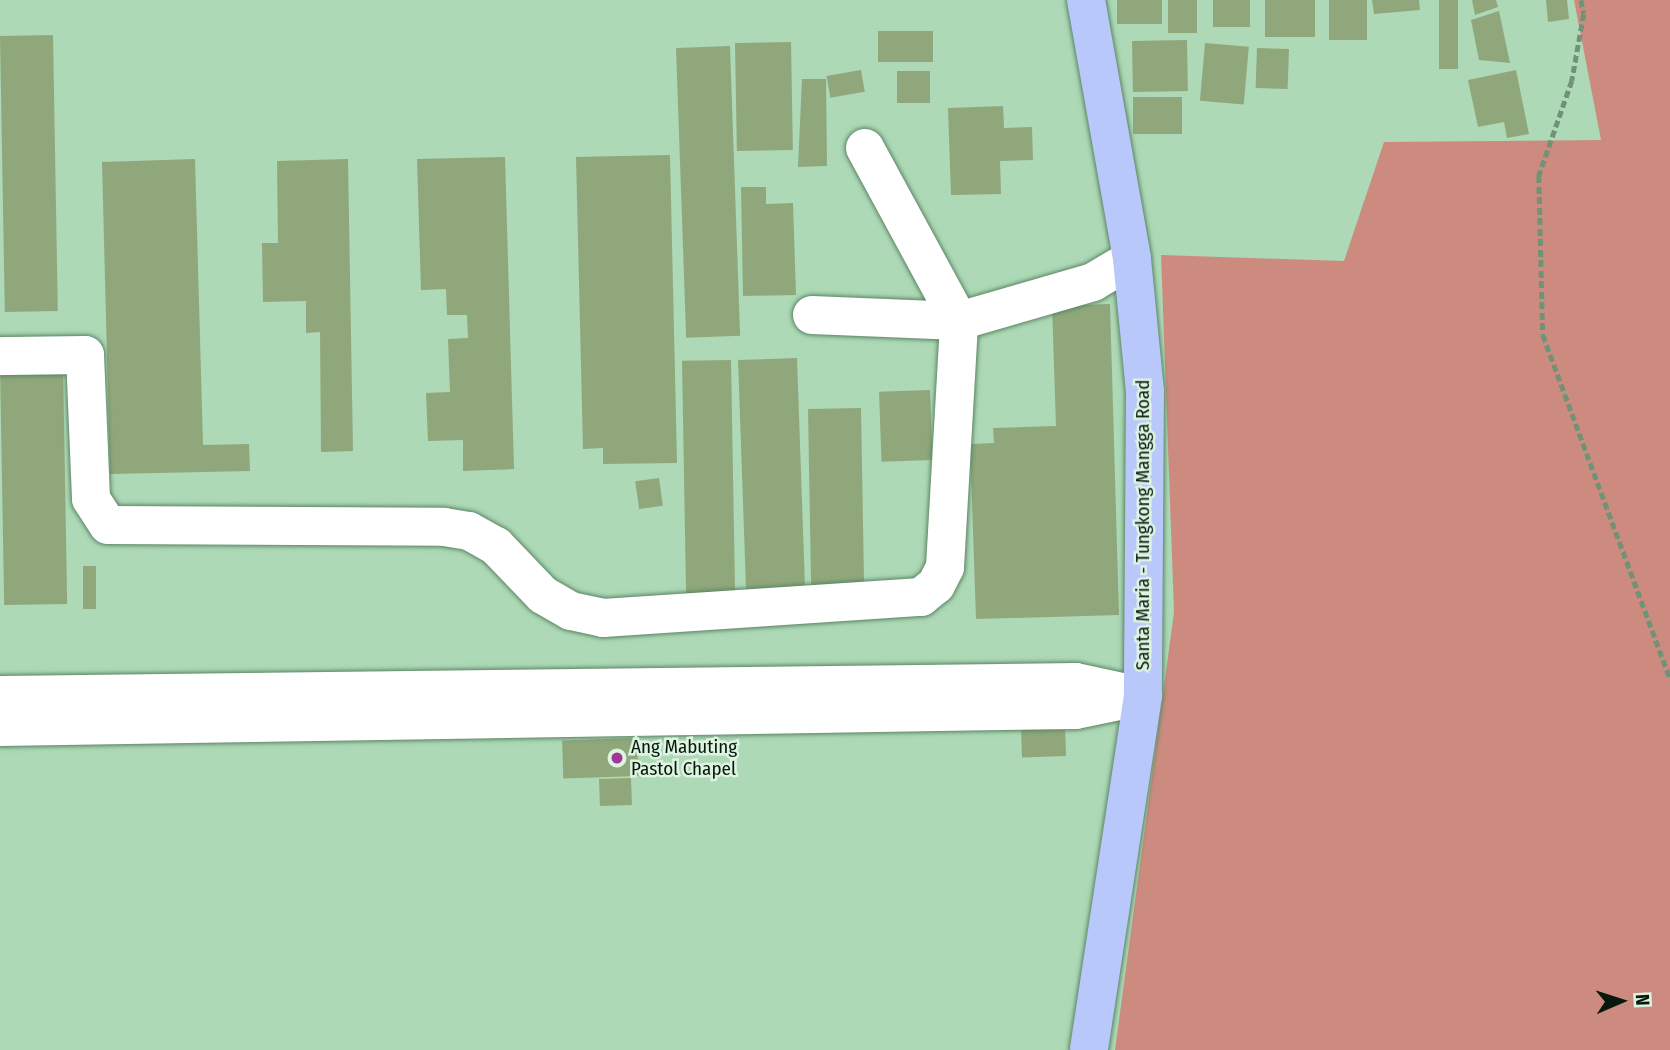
<!DOCTYPE html>
<style>
body{margin:0}
#map{position:relative;width:1670px;height:1050px;overflow:hidden;background:#add9b6;font-family:"Fira Sans Condensed",sans-serif}
div>[style]{position:absolute}
[style*='--x']{left:calc(var(--x)*1px);top:calc(var(--y)*1px);width:calc(var(--w)*1px);rotate:calc(var(--a)*1deg)}
.green>*{inset:0;background:#cd8b80}
.building>*{inset:0;background:#90a77b;transform-origin:0 0}
.path>*{height:4.5px;margin-top:-2.25px;transform-origin:0;background:repeating-linear-gradient(90deg,#709277 0 7px,transparent 0 10.5px)}
.roads{filter:drop-shadow(0 0 2px #5c8565) drop-shadow(0 0 2px #5c8565)}
.minor>*{height:38px;margin:-19px;padding:0 19px;transform-origin:19px;border-radius:19px;background:#fff}
.major>*{height:38px;margin:-19px;padding:0 19px;transform-origin:19px;border-radius:19px;background:#b9c8fb}
.dots>*{width:19px;height:19px;translate:-50% -50%;box-sizing:border-box;border:4px solid #def4e2;border-radius:50%}
span{translate:-50% -50%;white-space:nowrap;text-align:center;line-height:1.15;-webkit-text-stroke:5px #def4e2;paint-order:stroke}
.street-label{font-size:19px;color:#08190c}
.poi-label{font-size:19px;color:#08190c}
.left{translate:0 -50%;text-align:left}
.north{position:absolute;left:1586px;top:966px;width:70px;height:70px;-webkit-text-stroke:5px #def4e2;paint-order:stroke;rotate:87deg;font-size:19px;font-weight:700;line-height:28px;text-align:center;color:#08190c}
.north::after{content:'';display:block;margin:auto;width:24px;height:32px;background:#08190c;clip-path:polygon(50% 0,100% 100%,50% 72%,0 100%)}
</style>
<div id="map">
<div class="green">
<i style="clip-path:polygon(1574px 0,1670px 0,1670px 1050px,1115px 1050px,1174px 612px,1161px 255px,1344px 261px,1384px 142px,1601px 140px)"></i>
</div>
<div class="building">
<i style="left:1117px;top:0;width:45px;height:24px"></i>
<i style="left:1168px;top:0;width:29px;height:33px"></i>
<i style="left:1213px;top:0;width:37px;height:27px"></i>
<i style="left:1265px;top:0;width:50px;height:37px"></i>
<i style="left:1329px;top:0;width:38px;height:40px"></i>
<i style="clip-path:polygon(1372px 0,1419px 0,1420px 10px,1374px 14px)"></i>
<i style="left:1439px;top:0;width:19px;height:69px"></i>
<i style="clip-path:polygon(1472px 0,1496px 0,1498px 7px,1475px 15px)"></i>
<i style="clip-path:polygon(1546px 0,1567px 0,1569px 19px,1548px 22px)"></i>
<i style="clip-path:polygon(1499px 11px,1510px 63px,1479px 60px,1471px 20px)"></i>
<i style="left:933px;top:31px;width:31px;height:55px;rotate:90deg"></i>
<i style="left:53px;top:35px;width:276px;height:53px;rotate:89deg"></i>
<i style="left:1187px;top:40px;width:51px;height:55px;rotate:89deg"></i>
<i style="left:791px;top:42px;width:108px;height:56px;rotate:89deg"></i>
<i style="left:1205px;top:43px;width:44px;height:58px;rotate:5deg"></i>
<i style="left:730px;top:46px;width:290px;height:54px;rotate:88deg"></i>
<i style="left:1257px;top:48px;width:32px;height:40px;rotate:2deg"></i>
<i style="left:861px;top:70px;width:22px;height:35px;rotate:80deg"></i>
<i style="clip-path:polygon(1516px 70px,1529px 134px,1507px 138px,1504px 122px,1478px 127px,1468px 80px)"></i>
<i style="left:897px;top:71px;width:33px;height:32px"></i>
<i style="clip-path:polygon(802px 79px,826px 79px,827px 166px,798px 167px)"></i>
<i style="left:1133px;top:97px;width:49px;height:37px"></i>
<i style="clip-path:polygon(1003px 106px,1004px 128px,1032px 127px,1033px 160px,1000px 161px,1001px 194px,951px 195px,948px 108px)"></i>
<i style="clip-path:polygon(670px 155px,677px 463px,603px 464px,603px 448px,583px 449px,576px 157px)"></i>
<i style="clip-path:polygon(505px 157px,514px 469px,463px 471px,463px 440px,428px 441px,426px 393px,450px 392px,448px 339px,468px 338px,467px 315px,447px 315px,446px 289px,421px 290px,417px 159px)"></i>
<i style="clip-path:polygon(195px 159px,203px 445px,249px 444px,250px 471px,110px 474px,102px 162px)"></i>
<i style="clip-path:polygon(348px 159px,353px 451px,321px 452px,320px 332px,306px 333px,306px 301px,263px 302px,262px 243px,278px 243px,277px 161px)"></i>
<i style="clip-path:polygon(741px 187px,766px 187px,766px 204px,793px 203px,796px 295px,743px 296px)"></i>
<i style="clip-path:polygon(1110px 304px,1119px 615px,976px 619px,970px 444px,994px 443px,993px 428px,1056px 426px,1052px 306px)"></i>
<i style="left:797px;top:358px;width:229px;height:59px;rotate:88deg"></i>
<i style="left:731px;top:360px;width:233px;height:49px;rotate:89deg"></i>
<i style="left:63px;top:365px;width:239px;height:63px;rotate:89deg"></i>
<i style="left:930px;top:390px;width:70px;height:51px;rotate:88deg"></i>
<i style="left:861px;top:408px;width:180px;height:53px;rotate:89deg"></i>
<i style="left:659px;top:478px;width:28px;height:24px;rotate:82deg"></i>
<i style="left:83px;top:566px;width:13px;height:43px"></i>
<i style="left:1065px;top:727px;width:29px;height:44px;rotate:88deg"></i>
<i style="left:637px;top:738px;width:38px;height:75px;rotate:88deg"></i>
<i style="left:631px;top:778px;width:27px;height:32px;rotate:88deg"></i>
</div>
<div class="path">
<i style="--x:1581;--y:0;--w:14;--a:78"></i>
<i style="--x:1584;--y:14;--w:68;--a:100.2"></i>
<i style="--x:1572;--y:81;--w:101;--a:109.2"></i>
<i style="--x:1539;--y:176;--w:159;--a:88.6"></i>
<i style="--x:1543;--y:335;--w:366;--a:69.7"></i>
</div>
<div class="roads">
<div class="minor">
<i style="--x:865;--y:148;--w:197;--a:61.5"></i>
<i style="--x:812;--y:315;--w:147;--a:2.3"></i>
<i style="--x:0;--y:356;--w:85;--a:-0.7"></i>
<i style="--x:85;--y:355;--w:144;--a:87.6"></i>
<i style="--x:91;--y:499;--w:31;--a:57"></i>
<i style="--x:108;--y:525;--w:336;--a:0.3"></i>
<i style="--x:444;--y:527;--w:25;--a:9"></i>
<i style="--x:469;--y:531;--w:31;--a:29"></i>
<i style="--x:496;--y:546;--w:68;--a:46.2"></i>
<i style="--x:543;--y:595;--w:32;--a:30"></i>
<i style="--x:571;--y:611;--w:33;--a:12"></i>
<i style="--x:603;--y:618;--w:319;--a:-3.8"></i>
<i style="--x:921;--y:597;--w:19;--a:-39"></i>
<i style="--x:936;--y:585;--w:20;--a:-63"></i>
<i style="--x:945;--y:567;--w:246;--a:-86.7"></i>
<i style="--x:959;--y:321;--w:140;--a:-16.2"></i>
<i style="--x:1093;--y:282;--w:45;--a:-30.5"></i>
<i style="--x:0;--y:695;--w:1076;--a:-0.69"></i>
<i style="--x:1076;--y:682;--w:52;--a:12.2"></i>
<i style="--x:0;--y:727;--w:1076;--a:-0.91"></i>
<i style="--x:1076;--y:710;--w:68;--a:-11.8"></i>
</div>
<div class="major">
<i style="--x:1086;--y:0;--w:263;--a:79.9"></i>
<i style="--x:1132;--y:259;--w:133;--a:84.4"></i>
<i style="--x:1145;--y:391;--w:305;--a:90.4"></i>
<i style="--x:1143;--y:696;--w:358;--a:98.7"></i>
</div>
</div>
<div class="dots">
<i style="left:617px;top:758px;background:#a03799"></i>
</div>
<div class="street-label">
<span style="left:1143px;top:525px;rotate:-90deg">Santa Maria - Tungkong Mangga Road</span>
</div>
<div class="poi-label">
<span class="left" style="left:631px;top:758px">Ang Mabuting<br>Pastol Chapel</span>
</div>
<div class="north">N</div>
</div>
